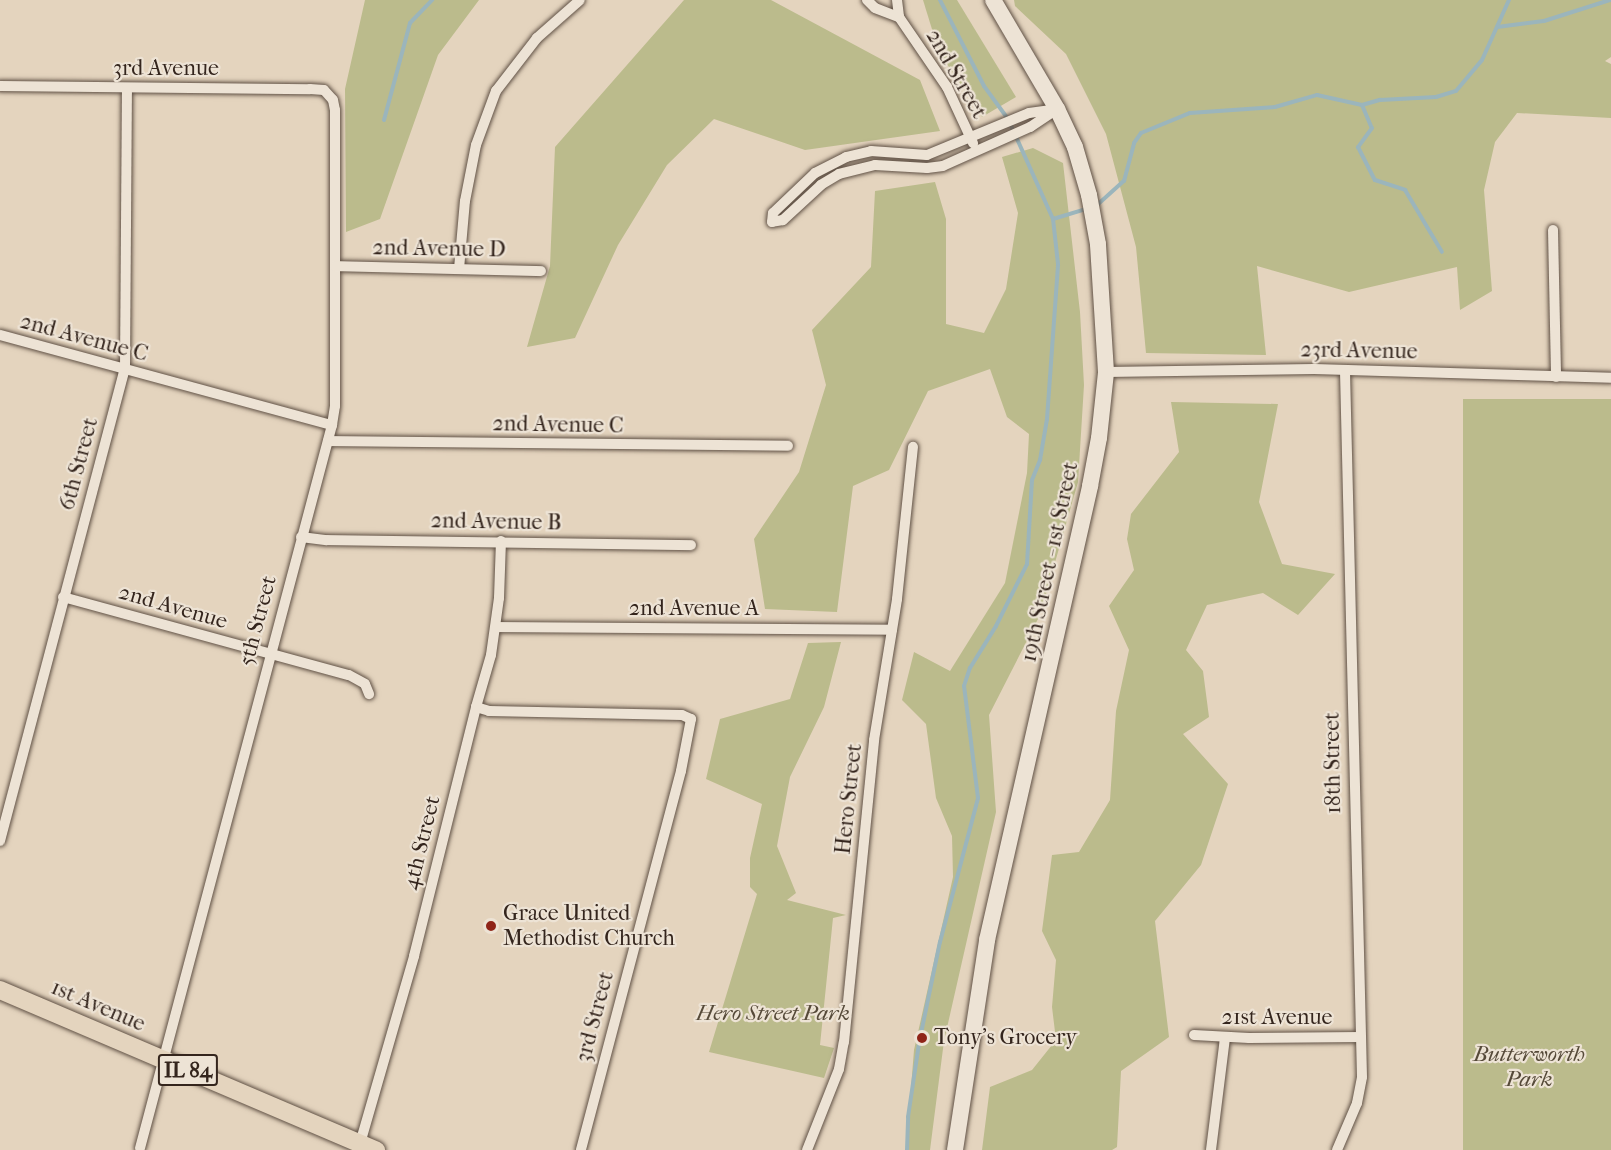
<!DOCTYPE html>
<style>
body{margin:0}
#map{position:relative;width:1611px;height:1150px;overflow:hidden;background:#e4d4be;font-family:"IM FELL French Canon",serif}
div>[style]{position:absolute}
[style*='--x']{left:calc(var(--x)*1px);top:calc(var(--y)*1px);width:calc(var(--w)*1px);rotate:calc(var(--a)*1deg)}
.green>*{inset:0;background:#bbbb8c;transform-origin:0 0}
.stream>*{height:4px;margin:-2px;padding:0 2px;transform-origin:2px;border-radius:2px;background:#9bb5bc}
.roads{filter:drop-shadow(0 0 2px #605145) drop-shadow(0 0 2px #605145)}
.minor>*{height:10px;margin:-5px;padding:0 5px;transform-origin:5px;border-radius:5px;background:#ede3d5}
.secondary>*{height:16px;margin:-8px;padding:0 8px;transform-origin:8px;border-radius:8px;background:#ede3d5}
.primary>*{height:18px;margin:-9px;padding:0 9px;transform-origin:9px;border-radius:9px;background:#e4d4be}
.dots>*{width:16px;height:16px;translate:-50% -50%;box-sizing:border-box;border:3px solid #ede3d5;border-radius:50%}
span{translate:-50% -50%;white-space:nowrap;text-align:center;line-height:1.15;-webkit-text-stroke:4.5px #ede3d5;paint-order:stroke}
.shield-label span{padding:2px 4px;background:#ede3d5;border:2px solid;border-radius:4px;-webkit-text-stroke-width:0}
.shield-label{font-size:21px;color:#34251d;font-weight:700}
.street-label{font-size:22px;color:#34251d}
.poi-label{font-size:22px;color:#34251d}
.left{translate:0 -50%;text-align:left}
.park-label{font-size:22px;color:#564a39;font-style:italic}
</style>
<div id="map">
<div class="green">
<i style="clip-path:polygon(365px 0,479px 0,438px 55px,380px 219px,346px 232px,345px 89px)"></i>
<i style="clip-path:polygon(684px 0,771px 0,920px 80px,940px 131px,805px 150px,714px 119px,667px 165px,618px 245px,575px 338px,527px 347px,550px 266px,555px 147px)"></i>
<i style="clip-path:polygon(923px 0,957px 0,1016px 97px,982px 117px,939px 52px)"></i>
<i style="clip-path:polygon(1014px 0,1611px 0,1611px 57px,1605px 61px,1611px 64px,1611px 118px,1517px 113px,1495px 142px,1484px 190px,1492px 291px,1460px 310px,1457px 267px,1349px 292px,1257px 266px,1266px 355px,1146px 353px,1136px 247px,1106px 134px,1066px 54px,1015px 6px)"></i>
<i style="clip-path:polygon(1033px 148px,1063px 163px,1080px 312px,1084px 385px,1078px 482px,1040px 615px,989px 715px,996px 812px,944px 1041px,930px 1150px,906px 1150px,914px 1050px,953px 877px,952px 836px,936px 798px,926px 724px,902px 700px,914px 652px,950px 671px,1005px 583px,1027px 473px,1029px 434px,1007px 417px,990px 369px,928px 391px,889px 470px,853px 486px,837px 612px,765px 609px,754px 539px,799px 472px,826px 385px,812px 330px,871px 267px,875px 191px,935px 182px,946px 219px,946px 324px,984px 333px,1006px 289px,1018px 213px,1002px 157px)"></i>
<i style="left:1463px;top:399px;width:148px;height:751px"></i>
<i style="clip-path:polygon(1171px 402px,1278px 404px,1259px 502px,1282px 564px,1335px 574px,1298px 615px,1263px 593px,1207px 605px,1186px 650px,1203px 671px,1209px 717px,1183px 734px,1228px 784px,1201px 865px,1155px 921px,1169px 1037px,1121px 1071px,1117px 1147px,1112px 1150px,982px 1150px,990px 1087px,1032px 1070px,1056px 1040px,1052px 1007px,1056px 960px,1042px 931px,1052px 855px,1079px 852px,1110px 800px,1116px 711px,1129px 650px,1109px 606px,1134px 570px,1127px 539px,1131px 514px,1179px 452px)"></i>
<i style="clip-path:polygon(841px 642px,824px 707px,790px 777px,777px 846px,796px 893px,787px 900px,846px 915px,833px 918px,820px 1045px,834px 1048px,824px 1078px,709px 1052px,757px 894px,750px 887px,750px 858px,762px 804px,706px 779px,720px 719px,790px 699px,808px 643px)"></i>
</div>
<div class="stream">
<i style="--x:1497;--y:27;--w:47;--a:-7.3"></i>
<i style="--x:1544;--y:21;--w:69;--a:-17.7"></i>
<i style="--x:1362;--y:105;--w:25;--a:67"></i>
<i style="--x:1372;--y:128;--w:24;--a:126"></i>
<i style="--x:1358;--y:147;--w:37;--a:63"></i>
<i style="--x:1375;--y:180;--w:32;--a:18"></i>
<i style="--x:1405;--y:190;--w:72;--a:59.2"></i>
<i style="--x:384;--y:120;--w:100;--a:-75"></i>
<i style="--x:410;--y:23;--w:32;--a:-46"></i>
<i style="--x:1096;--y:206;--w:38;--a:-42"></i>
<i style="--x:1124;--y:181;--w:39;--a:-75"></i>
<i style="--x:1134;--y:143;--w:12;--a:-55"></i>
<i style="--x:1141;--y:133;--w:53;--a:-22.2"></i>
<i style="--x:1190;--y:113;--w:85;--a:-4"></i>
<i style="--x:1275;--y:107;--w:44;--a:-15.9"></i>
<i style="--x:1317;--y:95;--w:46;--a:12.5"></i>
<i style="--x:1362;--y:105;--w:19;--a:-16"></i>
<i style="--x:1380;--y:100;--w:56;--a:-3.1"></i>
<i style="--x:1436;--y:97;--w:21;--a:-17"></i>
<i style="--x:1456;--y:91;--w:40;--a:-50"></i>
<i style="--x:1482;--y:60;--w:66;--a:-65.8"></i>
<i style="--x:1053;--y:219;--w:34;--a:-17"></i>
<i style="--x:907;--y:1150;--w:33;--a:-88"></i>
<i style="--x:908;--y:1117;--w:75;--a:-81.5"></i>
<i style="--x:919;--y:1043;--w:103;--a:-78.3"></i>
<i style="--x:940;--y:942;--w:149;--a:-75.2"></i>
<i style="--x:978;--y:798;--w:113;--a:-97.1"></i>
<i style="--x:964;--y:686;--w:19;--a:-72"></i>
<i style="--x:970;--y:668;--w:49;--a:-58.2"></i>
<i style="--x:996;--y:626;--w:69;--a:-63.4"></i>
<i style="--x:1027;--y:564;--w:84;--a:-86.6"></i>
<i style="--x:1032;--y:480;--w:22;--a:-68"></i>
<i style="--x:1040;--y:460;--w:42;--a:-80.3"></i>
<i style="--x:1047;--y:419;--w:155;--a:-85.9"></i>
<i style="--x:1058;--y:264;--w:45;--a:-96.3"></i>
<i style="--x:1053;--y:219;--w:110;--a:-114.2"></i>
<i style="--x:1008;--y:119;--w:41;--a:-126"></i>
<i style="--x:984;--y:86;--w:97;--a:-117.1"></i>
</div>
<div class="roads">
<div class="minor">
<i style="--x:867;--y:0;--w:11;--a:45"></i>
<i style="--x:875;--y:8;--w:26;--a:21"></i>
<i style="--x:897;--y:0;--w:17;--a:83"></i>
<i style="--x:899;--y:17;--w:85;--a:55.6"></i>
<i style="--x:947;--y:87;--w:62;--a:65.1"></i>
<i style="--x:0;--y:86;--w:310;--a:0.6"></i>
<i style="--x:310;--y:89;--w:14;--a:4"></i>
<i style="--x:324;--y:90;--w:13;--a:48"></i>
<i style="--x:333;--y:100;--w:10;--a:79"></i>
<i style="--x:335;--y:110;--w:296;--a:90"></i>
<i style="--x:335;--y:406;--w:19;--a:99"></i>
<i style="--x:332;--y:425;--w:748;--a:104.87"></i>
<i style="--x:1057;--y:109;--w:32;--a:146"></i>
<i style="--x:1030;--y:127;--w:95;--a:155.9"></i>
<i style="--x:943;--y:166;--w:16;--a:173"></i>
<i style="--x:927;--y:168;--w:52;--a:-176.7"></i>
<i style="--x:875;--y:165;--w:37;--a:166"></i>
<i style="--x:839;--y:174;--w:21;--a:149"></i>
<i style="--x:821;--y:185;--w:52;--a:137.4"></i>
<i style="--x:783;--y:220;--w:11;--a:170"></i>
<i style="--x:772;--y:222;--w:9;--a:-84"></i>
<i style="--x:773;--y:213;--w:58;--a:-43.6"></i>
<i style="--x:815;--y:173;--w:35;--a:-27"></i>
<i style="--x:846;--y:157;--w:26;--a:-13"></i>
<i style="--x:871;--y:151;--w:56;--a:4.1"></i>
<i style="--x:927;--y:155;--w:110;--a:-22.4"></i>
<i style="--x:1029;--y:113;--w:28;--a:-8"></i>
<i style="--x:1553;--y:230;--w:147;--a:88.8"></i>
<i style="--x:336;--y:266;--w:205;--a:1.4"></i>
<i style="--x:459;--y:269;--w:68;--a:-85"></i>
<i style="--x:465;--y:201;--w:57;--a:-78.9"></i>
<i style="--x:476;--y:145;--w:58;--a:-69.7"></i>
<i style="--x:496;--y:91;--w:67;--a:-52.3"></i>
<i style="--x:537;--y:38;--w:57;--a:-41.5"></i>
<i style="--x:0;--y:335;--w:344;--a:15.2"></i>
<i style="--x:1106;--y:372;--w:208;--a:-0.8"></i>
<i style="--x:1314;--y:369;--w:297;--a:1.7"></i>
<i style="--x:328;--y:441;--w:460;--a:0.6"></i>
<i style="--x:301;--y:537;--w:26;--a:7"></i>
<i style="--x:327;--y:540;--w:364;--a:0.8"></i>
<i style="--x:63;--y:597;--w:296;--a:15.3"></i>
<i style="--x:349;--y:675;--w:18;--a:29"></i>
<i style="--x:365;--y:684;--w:11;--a:68"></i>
<i style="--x:496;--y:627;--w:396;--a:0.4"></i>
<i style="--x:476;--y:707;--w:14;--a:17"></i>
<i style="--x:489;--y:711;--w:193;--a:1.2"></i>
<i style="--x:682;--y:715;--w:10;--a:24"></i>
<i style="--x:691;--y:719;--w:53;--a:100.9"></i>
<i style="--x:681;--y:771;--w:392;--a:104.8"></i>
<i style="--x:0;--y:841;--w:489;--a:-75.2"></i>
<i style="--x:125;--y:368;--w:280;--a:-89.6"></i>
<i style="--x:1194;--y:1035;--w:55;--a:3.1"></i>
<i style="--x:1249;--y:1038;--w:112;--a:-0.5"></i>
<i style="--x:359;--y:1147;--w:199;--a:-73.9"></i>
<i style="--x:414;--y:956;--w:257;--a:-76"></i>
<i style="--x:476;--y:707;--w:54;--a:-73.9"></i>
<i style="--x:491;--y:655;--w:58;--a:-82"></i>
<i style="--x:499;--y:598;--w:57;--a:-88"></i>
<i style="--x:807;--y:1150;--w:87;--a:-68.4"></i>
<i style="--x:839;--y:1069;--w:27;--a:-80"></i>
<i style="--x:844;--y:1042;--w:303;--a:-84.3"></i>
<i style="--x:874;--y:740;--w:143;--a:-80.7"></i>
<i style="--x:897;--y:599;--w:153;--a:-84"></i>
<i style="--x:1211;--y:1150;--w:113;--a:-82.9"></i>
<i style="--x:1337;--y:1150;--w:51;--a:-66.9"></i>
<i style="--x:1357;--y:1103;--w:26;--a:-79"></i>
<i style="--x:1362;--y:1077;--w:707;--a:-91.38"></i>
</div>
<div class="secondary">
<i style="--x:955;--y:1150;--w:212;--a:-81.3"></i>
<i style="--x:987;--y:940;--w:466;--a:-77.2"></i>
<i style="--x:1090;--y:486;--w:49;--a:-79.4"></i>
<i style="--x:1099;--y:438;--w:66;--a:-83.9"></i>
<i style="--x:1106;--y:372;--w:128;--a:-93.6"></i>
<i style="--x:1098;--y:244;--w:50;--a:-100.4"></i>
<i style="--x:1089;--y:195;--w:50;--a:-106.3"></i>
<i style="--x:1075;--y:147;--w:42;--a:-115.3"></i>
<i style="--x:1057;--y:109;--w:126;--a:-120.4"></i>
</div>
<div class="primary">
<i style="--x:0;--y:990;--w:409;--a:23.1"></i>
</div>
</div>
<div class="dots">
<i style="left:491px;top:926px;background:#8f2418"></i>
<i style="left:922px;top:1038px;background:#8f2418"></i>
</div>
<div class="shield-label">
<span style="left:188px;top:1070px">IL 84</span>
</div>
<div class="street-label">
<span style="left:166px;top:69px">3rd Avenue</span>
<span style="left:956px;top:74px;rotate:60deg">2nd Street</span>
<span style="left:439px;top:249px;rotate:1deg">2nd Avenue D</span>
<span style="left:84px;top:338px;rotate:15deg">2nd Avenue C</span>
<span style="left:1359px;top:351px;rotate:1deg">23rd Avenue</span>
<span style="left:558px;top:425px;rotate:1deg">2nd Avenue C</span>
<span style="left:79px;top:464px;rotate:-75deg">6th Street</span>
<span style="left:496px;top:522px;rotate:1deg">2nd Avenue B</span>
<span style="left:1050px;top:562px;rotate:-78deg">19th Street - 1st Street</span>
<span style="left:173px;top:607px;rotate:16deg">2nd Avenue</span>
<span style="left:694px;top:609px">2nd Avenue A</span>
<span style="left:258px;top:621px;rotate:-75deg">5th Street</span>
<span style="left:1333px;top:763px;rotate:-91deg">18th Street</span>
<span style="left:849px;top:799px;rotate:-84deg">Hero Street</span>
<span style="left:422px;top:843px;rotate:-76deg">4th Street</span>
<span style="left:98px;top:1006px;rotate:23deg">1st Avenue</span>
<span style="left:595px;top:1017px;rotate:-75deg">3rd Street</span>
<span style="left:1277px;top:1018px">21st Avenue</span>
</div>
<div class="poi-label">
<span class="left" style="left:503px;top:926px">Grace United<br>Methodist Church</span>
<span class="left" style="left:934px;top:1038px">Tony's Grocery</span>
</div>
<div class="park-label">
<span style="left:773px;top:1014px">Hero Street Park</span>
<span style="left:1529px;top:1067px">Butterworth<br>Park</span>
</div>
</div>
